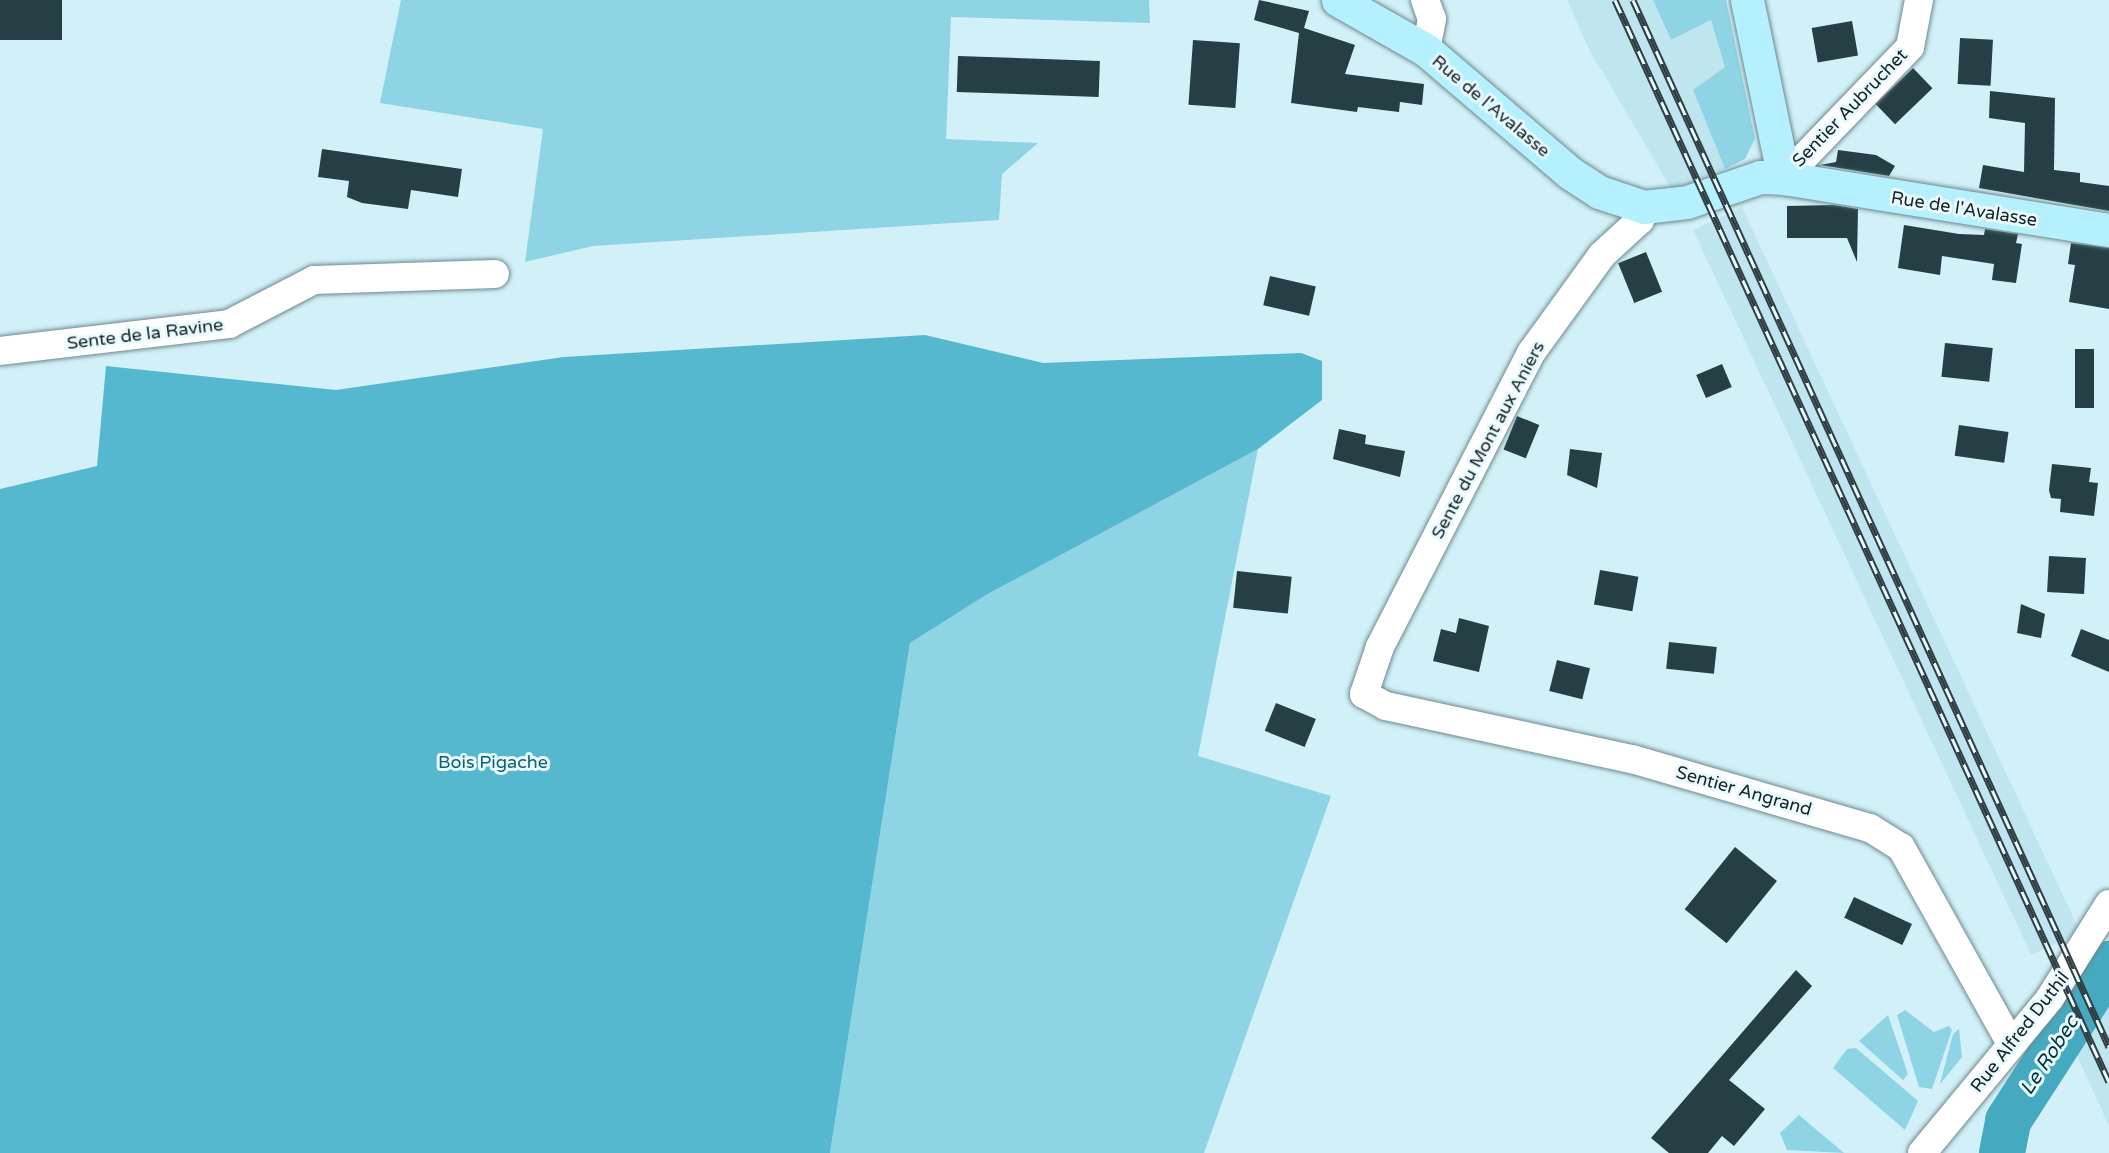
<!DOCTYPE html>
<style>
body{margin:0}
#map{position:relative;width:2109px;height:1153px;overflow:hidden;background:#d2f0f7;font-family:"Varela Round",sans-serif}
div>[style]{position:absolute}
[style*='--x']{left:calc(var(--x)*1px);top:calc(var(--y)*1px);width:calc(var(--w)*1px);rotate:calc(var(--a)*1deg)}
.built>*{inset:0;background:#bfe6ef;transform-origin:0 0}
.green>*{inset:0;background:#8ed4e5}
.forest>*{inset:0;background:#55b8cf}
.river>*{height:46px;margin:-23px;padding:0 23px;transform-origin:23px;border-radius:23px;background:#45aac0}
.building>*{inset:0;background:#263f45;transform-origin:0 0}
.roads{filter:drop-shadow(0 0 2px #6e898f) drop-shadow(0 0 2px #6e898f)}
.minor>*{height:28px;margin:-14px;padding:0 14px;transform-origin:14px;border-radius:14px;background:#fff}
.major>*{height:33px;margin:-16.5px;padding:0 16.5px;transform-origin:16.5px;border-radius:16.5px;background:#b5f0fe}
.rail>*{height:7px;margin-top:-3.5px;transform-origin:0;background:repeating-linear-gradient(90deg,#e9fbff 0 14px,#303e42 0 28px);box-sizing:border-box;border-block:2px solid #303e42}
span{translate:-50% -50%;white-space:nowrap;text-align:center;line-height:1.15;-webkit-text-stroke:6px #e9fbff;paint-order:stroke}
.street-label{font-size:18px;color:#162124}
.park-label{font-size:18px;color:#0d6171}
.water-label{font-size:20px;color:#01323c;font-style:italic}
</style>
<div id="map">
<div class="built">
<i style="clip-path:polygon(1567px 0,1653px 0,1671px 40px,1711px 20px,1725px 67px,1693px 90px,1725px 169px,1672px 190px,1590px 51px)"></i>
<i style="left:1742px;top:207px;width:800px;height:54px;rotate:65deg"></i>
<i style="clip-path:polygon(2092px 971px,2109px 1008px,2109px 1126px,2058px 1014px)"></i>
</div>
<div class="green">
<i style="clip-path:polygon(401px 0,1149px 0,1150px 23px,951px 17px,946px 139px,1038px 143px,1002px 174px,999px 220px,593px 246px,525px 262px,543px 129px,380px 103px)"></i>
<i style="clip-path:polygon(1653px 0,1726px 0,1755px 139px,1745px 159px,1725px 169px,1693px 90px,1725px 67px,1711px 20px,1671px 40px)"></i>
<i style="clip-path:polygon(1258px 449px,1198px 756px,1331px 796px,1204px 1153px,830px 1153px,910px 643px,986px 595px)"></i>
<i style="clip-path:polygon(1905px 1010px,1934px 1032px,1949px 1026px,1952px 1030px,1932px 1089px,1919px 1087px,1897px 1015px)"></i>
<i style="clip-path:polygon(1888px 1015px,1908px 1074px,1903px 1080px,1859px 1041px)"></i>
<i style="clip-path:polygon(1959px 1029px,1962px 1057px,1940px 1084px,1953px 1034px)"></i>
<i style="clip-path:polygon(1856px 1048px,1918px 1101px,1905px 1130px,1833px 1068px,1847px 1049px)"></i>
<i style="clip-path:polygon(1799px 1115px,1844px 1153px,1845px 1153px,1787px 1150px,1780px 1133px)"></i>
</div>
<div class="forest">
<i style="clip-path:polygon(925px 335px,1043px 363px,1301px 353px,1322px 361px,1322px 400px,1258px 449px,986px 595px,910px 643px,830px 1153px,0 1153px,0 489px,97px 466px,106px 366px,336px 390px,564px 357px)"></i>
</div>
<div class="river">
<i style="--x:2002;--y:1153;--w:33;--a:-79"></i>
<i style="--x:2008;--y:1121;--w:187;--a:-57.2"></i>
</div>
<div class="building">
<i style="left:0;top:0;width:62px;height:40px"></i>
<i style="clip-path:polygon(1259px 0,1309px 11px,1304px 28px,1355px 45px,1345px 74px,1424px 84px,1422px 105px,1400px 102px,1399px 112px,1358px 107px,1357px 112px,1291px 103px,1299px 33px,1254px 20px)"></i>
<i style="left:1852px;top:21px;width:35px;height:41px;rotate:80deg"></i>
<i style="left:1960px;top:38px;width:33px;height:46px;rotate:3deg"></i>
<i style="left:1193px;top:40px;width:47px;height:65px;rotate:4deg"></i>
<i style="left:958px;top:56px;width:142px;height:36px;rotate:2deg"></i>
<i style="left:1913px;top:68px;width:28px;height:52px;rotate:46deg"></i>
<i style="clip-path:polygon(1990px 91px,2055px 98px,2054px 170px,2080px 173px,2080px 182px,2109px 186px,2109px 211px,1979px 188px,1983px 165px,2024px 172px,2025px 123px,1989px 118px)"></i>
<i style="clip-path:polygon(322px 149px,462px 169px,458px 197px,411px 190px,408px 209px,362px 203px,347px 197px,349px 181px,318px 177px)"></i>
<i style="clip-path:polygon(1838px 150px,1876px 155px,1895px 166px,1889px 176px,1820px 165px,1836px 162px)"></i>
<i style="clip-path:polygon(1834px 205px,1858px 209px,1857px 262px,1847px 238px,1787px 238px,1787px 206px)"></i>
<i style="clip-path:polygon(1904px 225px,1959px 234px,1984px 235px,1985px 229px,2018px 234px,2016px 243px,2022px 244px,2016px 283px,1992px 280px,1994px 264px,1942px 256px,1940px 275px,1898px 268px)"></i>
<i style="clip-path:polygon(2071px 243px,2109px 248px,2109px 309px,2069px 302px,2075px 265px,2068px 264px)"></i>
<i style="left:1646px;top:252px;width:43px;height:30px;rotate:68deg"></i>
<i style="left:1270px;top:276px;width:47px;height:30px;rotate:13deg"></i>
<i style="left:1945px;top:343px;width:48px;height:34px;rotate:6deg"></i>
<i style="left:2075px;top:349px;width:19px;height:59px"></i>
<i style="left:1722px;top:364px;width:25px;height:28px;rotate:67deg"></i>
<i style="left:1517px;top:416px;width:24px;height:36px;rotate:22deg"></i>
<i style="left:1959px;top:425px;width:50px;height:31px;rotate:8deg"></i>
<i style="clip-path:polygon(1339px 429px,1366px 435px,1365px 444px,1405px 451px,1400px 477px,1333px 459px)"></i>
<i style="clip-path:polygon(1570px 449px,1602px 453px,1597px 488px,1567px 475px)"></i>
<i style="clip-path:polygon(2052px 464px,2091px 468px,2089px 482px,2098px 483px,2094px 516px,2060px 512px,2061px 499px,2051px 498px,2049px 490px)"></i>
<i style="left:2049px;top:556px;width:37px;height:36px;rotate:3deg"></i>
<i style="left:1600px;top:570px;width:39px;height:35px;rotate:10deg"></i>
<i style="left:1237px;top:571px;width:55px;height:37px;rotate:6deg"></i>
<i style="clip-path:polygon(2021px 604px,2045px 614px,2041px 638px,2017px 633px)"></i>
<i style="clip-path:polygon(1459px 618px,1489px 626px,1479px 672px,1433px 661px,1441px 629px,1456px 633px)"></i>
<i style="clip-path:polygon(2081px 629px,2109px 640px,2109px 672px,2071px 656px)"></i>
<i style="left:1669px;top:642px;width:48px;height:27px;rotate:6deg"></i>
<i style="left:1557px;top:660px;width:34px;height:32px;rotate:14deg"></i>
<i style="left:1276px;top:703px;width:43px;height:30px;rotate:22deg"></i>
<i style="left:1735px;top:847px;width:54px;height:80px;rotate:39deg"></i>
<i style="left:1854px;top:897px;width:64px;height:23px;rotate:25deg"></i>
<i style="clip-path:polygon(1796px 970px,1812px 986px,1729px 1080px,1765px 1109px,1734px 1146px,1722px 1136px,1708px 1153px,1669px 1153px,1651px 1138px)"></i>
</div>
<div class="roads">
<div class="minor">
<i style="--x:1425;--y:0;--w:20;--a:70"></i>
<i style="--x:1432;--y:19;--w:32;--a:101"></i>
<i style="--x:1784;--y:178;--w:182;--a:-46.1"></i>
<i style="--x:1910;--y:47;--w:48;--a:-79.2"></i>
<i style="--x:1644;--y:207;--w:14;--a:107"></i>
<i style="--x:1640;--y:220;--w:52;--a:137.4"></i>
<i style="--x:1602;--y:255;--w:121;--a:125.9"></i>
<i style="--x:1531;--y:353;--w:331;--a:117.2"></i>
<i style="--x:1380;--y:647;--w:50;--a:108.8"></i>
<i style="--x:1364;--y:694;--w:25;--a:29"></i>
<i style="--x:1386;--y:706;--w:252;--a:12.2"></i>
<i style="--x:1632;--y:759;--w:248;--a:16.2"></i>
<i style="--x:1870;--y:828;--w:36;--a:32"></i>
<i style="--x:1901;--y:847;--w:226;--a:60.8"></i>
<i style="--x:0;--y:351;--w:231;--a:-6.7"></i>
<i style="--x:229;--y:324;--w:96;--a:-27.4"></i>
<i style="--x:314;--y:280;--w:181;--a:-1.9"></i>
<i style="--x:1922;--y:1153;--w:201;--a:-50.4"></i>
<i style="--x:2050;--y:998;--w:111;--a:-57.9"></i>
</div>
<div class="major">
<i style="--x:1338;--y:0;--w:101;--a:29.6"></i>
<i style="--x:1426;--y:50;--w:189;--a:40.5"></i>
<i style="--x:1570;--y:173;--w:35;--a:33"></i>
<i style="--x:1599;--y:192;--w:47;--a:18.4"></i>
<i style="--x:1644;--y:207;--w:43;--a:-6.6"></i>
<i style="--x:1687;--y:202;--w:77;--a:-18.9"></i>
<i style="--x:1760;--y:177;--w:24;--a:2"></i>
<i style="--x:1784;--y:178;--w:329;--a:9.1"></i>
<i style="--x:1747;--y:0;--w:182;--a:78.3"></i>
</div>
</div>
<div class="rail">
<i style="--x:1615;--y:0;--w:1189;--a:65.46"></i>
<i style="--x:1633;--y:0;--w:1150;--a:65.55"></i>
</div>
<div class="street-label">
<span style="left:1491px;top:106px;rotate:40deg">Rue de l'Avalasse</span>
<span style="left:1850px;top:108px;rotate:-46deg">Sentier Aubruchet</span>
<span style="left:1964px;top:209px;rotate:9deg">Rue de l'Avalasse</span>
<span style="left:145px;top:334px;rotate:-7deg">Sente de la Ravine</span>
<span style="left:1488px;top:440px;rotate:-62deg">Sente du Mont aux Aniers</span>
<span style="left:1744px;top:791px;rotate:16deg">Sentier Angrand</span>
<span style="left:2020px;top:1032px;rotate:-52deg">Rue Alfred Duthil</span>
</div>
<div class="park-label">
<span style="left:493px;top:762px">Bois Pigache</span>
</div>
<div class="water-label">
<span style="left:2050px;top:1056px;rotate:-57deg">Le Robec</span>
</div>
</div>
